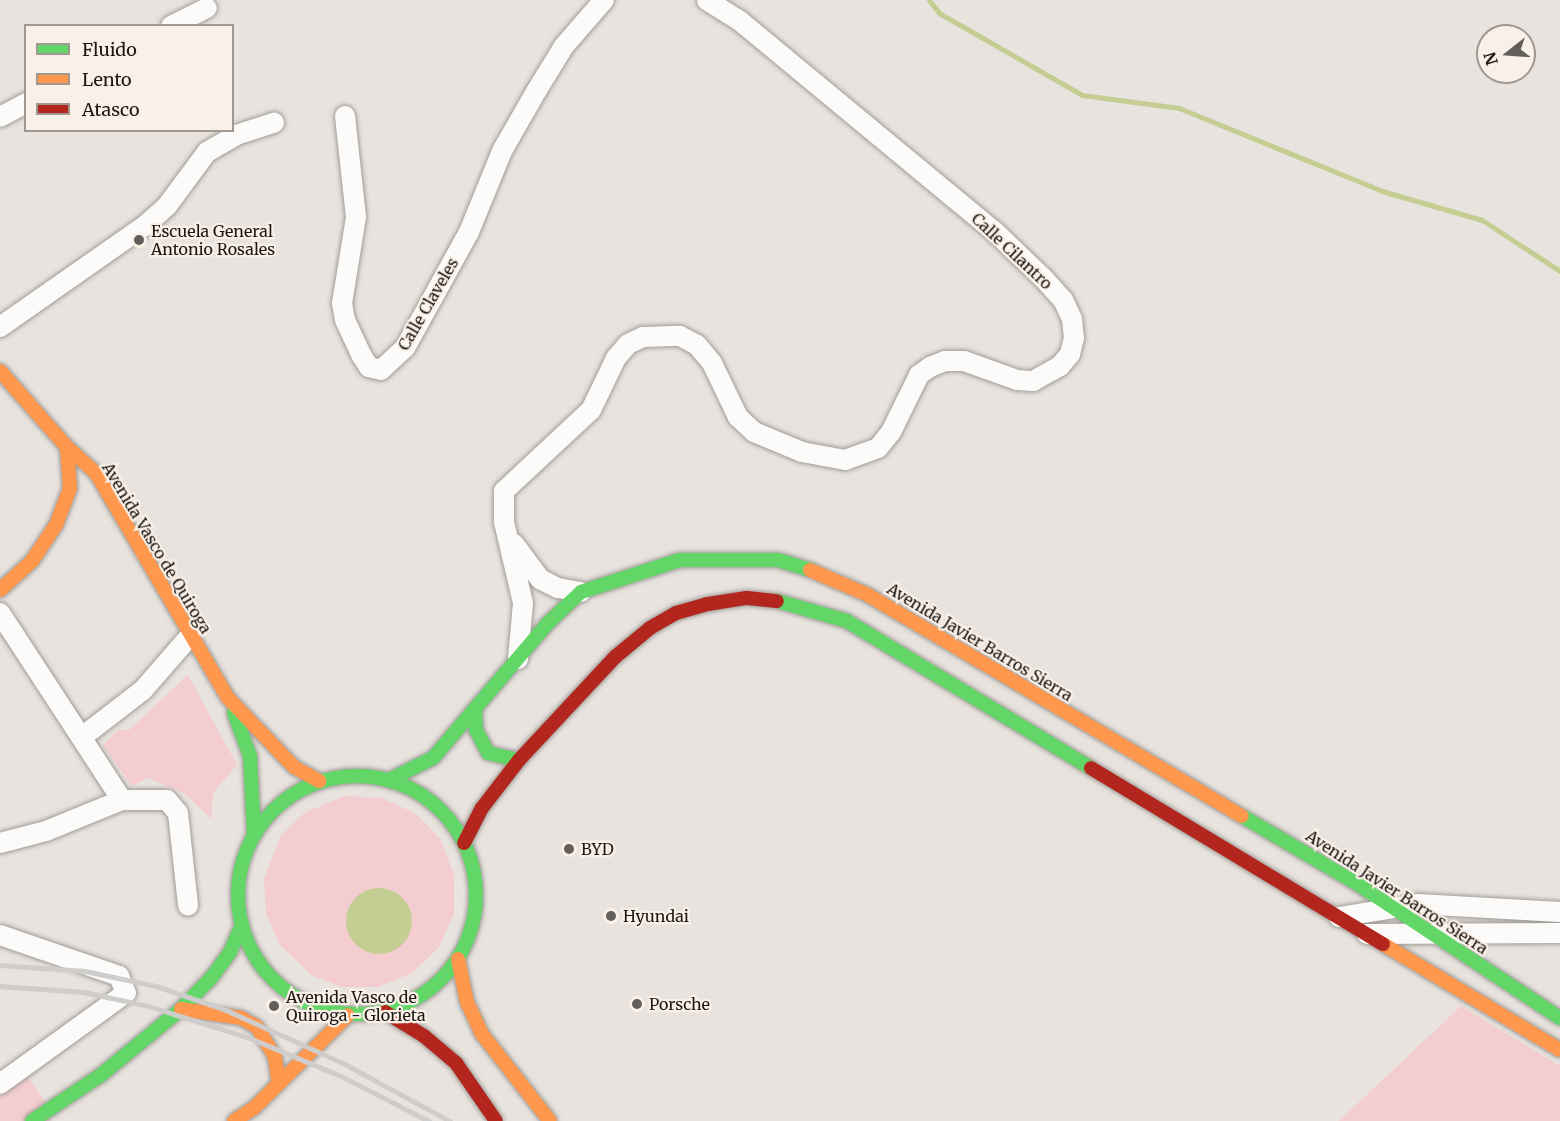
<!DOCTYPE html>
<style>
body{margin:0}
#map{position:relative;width:1560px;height:1121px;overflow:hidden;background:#e8e3de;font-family:Merriweather,serif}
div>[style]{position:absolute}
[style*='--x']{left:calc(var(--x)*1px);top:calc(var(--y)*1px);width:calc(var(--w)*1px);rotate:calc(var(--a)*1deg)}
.green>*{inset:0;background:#f4cdd0}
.water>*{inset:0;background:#c4cd92}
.round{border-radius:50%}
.stream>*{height:5px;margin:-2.5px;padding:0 2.5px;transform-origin:2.5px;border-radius:2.5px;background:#c4cd92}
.roads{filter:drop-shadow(0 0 2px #a09d99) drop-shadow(0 0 2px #a09d99)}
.street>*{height:20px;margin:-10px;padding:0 10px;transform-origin:10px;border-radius:10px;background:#fcfbfa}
.fast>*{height:14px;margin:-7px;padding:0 7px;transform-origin:7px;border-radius:7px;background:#63d668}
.fast>.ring{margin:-7px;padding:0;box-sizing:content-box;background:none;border:14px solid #63d668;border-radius:50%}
.slow>*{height:14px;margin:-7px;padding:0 7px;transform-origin:7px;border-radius:7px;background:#ff974d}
.jam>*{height:14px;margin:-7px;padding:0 7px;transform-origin:7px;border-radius:7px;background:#b3261e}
.rail>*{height:4.5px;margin:-2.25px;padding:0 2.25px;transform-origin:2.25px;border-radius:2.25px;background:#cecdcb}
.dots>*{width:16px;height:16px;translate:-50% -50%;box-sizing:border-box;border:3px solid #faf0e7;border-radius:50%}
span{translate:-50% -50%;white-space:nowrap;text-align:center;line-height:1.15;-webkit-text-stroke:4.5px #faf0e7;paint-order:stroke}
.poi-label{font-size:16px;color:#1a1714}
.left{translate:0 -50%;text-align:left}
.street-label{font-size:16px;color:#1a1714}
.legend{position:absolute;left:24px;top:24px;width:210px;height:108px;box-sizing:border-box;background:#faf0e7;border:2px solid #a09993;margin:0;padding:8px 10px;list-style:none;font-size:18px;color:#1a1714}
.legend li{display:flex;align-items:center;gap:12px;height:30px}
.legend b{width:30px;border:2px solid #a09993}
.north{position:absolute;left:1476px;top:24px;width:60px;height:60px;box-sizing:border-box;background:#faf0e7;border:2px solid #a09993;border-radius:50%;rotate:253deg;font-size:16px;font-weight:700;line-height:24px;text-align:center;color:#1a1714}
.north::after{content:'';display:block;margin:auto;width:21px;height:27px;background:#625e5b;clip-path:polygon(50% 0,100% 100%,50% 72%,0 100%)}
</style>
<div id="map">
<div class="green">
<i style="clip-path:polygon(188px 675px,237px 765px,213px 793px,211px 819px,184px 793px,147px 778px,132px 786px,103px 745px,118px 730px,129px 730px)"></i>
<i style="clip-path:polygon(evenodd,345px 796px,381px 798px,415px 813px,441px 840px,454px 875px,454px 913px,439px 947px,412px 973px,378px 987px,342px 987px,311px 975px,279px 944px,266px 913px,264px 879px,280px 837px,304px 813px,345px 796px,362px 893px,401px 897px,407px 905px,411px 926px,402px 945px,349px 906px,362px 893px)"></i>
<i style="clip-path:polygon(1461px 1006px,1560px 1066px,1560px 1121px,1339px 1121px)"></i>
<i style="clip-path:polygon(26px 1075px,46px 1103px,51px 1121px,0 1121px,0 1095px)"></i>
</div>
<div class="water">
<i class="round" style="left:346px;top:888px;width:66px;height:66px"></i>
</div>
<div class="stream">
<i style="--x:929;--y:0;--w:16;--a:52"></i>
<i style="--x:939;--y:13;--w:165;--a:29.8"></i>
<i style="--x:1082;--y:95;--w:98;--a:7.6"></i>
<i style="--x:1179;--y:108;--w:219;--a:22.2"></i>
<i style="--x:1382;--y:191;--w:104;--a:16.2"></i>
<i style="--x:1482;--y:220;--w:93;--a:33.2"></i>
</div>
<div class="roads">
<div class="street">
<i style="--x:171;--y:26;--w:40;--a:-26.6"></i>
<i style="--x:345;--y:116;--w:102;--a:83.8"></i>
<i style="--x:356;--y:217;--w:87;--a:99.2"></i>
<i style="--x:342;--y:303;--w:17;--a:80"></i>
<i style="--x:345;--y:320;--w:40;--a:65"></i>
<i style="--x:362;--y:356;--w:13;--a:58"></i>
<i style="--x:369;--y:367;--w:12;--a:14"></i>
<i style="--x:381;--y:370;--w:33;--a:-43"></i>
<i style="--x:405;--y:348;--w:132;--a:-61.1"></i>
<i style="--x:469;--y:232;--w:87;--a:-67.8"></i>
<i style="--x:502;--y:151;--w:70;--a:-60.2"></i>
<i style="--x:537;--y:90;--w:52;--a:-58.5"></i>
<i style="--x:564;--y:46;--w:61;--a:-49"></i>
<i style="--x:0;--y:117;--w:30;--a:-28"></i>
<i style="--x:0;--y:327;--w:179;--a:-35"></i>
<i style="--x:147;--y:224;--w:27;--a:-42"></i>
<i style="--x:167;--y:206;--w:67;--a:-53.5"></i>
<i style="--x:207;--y:152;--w:34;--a:-30"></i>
<i style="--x:236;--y:135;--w:40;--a:-18"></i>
<i style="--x:514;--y:544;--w:44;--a:53.4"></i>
<i style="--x:540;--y:579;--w:20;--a:27"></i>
<i style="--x:558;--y:588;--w:23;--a:10"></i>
<i style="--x:0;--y:613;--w:223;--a:56.9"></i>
<i style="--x:518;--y:659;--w:56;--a:-84.9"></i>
<i style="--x:523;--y:603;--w:83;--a:-103.2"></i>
<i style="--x:504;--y:522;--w:31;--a:-90"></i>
<i style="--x:504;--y:491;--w:119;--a:-43"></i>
<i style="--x:591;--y:410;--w:58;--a:-64.3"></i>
<i style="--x:616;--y:358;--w:18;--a:-49"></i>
<i style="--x:628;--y:344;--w:17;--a:-25"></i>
<i style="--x:643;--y:337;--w:37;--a:-2"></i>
<i style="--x:680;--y:336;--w:19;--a:28"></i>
<i style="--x:697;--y:345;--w:23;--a:50"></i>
<i style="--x:712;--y:363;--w:60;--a:64.3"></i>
<i style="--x:738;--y:417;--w:22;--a:43"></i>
<i style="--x:754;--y:432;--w:52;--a:22.6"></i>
<i style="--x:802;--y:452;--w:44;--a:10.5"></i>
<i style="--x:845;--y:460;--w:35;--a:-20"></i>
<i style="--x:878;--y:448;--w:21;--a:-51"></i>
<i style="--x:891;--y:432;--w:64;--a:-63.8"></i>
<i style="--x:919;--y:375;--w:14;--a:-36"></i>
<i style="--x:930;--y:367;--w:16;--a:-22"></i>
<i style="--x:945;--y:361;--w:19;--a:0"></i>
<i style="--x:964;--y:361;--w:56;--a:19.7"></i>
<i style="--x:1017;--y:380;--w:16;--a:4"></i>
<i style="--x:1033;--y:381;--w:31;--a:-29"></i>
<i style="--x:1060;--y:366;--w:16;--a:-50"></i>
<i style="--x:1070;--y:354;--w:16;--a:-76"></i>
<i style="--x:1074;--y:338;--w:19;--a:-96"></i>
<i style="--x:1072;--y:319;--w:21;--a:-115"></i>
<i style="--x:1063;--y:300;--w:31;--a:-132"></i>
<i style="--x:1042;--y:277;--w:65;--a:-136.2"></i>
<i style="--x:995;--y:232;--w:331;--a:-140.4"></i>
<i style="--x:740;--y:21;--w:39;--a:-148"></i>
<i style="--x:82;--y:737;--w:77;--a:-37.6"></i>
<i style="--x:143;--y:690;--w:72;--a:-49"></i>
<i style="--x:0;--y:843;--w:48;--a:-14.6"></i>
<i style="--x:46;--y:831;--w:82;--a:-22.2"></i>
<i style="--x:122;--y:800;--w:45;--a:0"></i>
<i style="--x:167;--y:800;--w:17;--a:50"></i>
<i style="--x:178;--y:813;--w:93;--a:83.8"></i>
<i style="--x:1339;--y:917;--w:80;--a:-9.3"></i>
<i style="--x:1418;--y:904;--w:142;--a:3.2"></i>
<i style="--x:1367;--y:934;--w:193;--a:-0.3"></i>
<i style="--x:0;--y:935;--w:126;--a:19"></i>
<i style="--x:119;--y:976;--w:18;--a:68"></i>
<i style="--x:126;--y:993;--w:155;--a:144.2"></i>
</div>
<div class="fast">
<i style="--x:777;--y:601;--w:73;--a:15.9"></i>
<i style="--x:847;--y:621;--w:285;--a:31.1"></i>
<i style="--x:475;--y:710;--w:20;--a:87"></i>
<i style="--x:476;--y:730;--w:26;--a:62"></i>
<i style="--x:488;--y:753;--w:32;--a:13"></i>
<i style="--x:234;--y:713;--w:46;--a:69.6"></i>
<i style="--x:250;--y:756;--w:78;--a:87.1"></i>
<i class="ring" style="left:238px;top:776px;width:224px;height:224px"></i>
<i style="--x:389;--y:780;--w:49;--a:-26.6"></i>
<i style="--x:433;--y:758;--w:176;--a:-49.6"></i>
<i style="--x:547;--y:624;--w:47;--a:-43.3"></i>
<i style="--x:581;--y:592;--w:104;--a:-17.9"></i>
<i style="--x:680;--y:560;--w:98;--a:0"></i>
<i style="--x:778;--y:560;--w:34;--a:17"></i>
<i style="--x:1242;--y:816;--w:136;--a:30.5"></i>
<i style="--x:1359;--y:885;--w:241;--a:33.5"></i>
<i style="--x:32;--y:1121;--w:83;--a:-33.7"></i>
<i style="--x:101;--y:1075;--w:104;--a:-39.5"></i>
<i style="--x:181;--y:1009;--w:45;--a:-45.9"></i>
<i style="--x:212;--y:977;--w:31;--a:-54"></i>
<i style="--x:230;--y:952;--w:30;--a:-66"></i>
</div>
<div class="slow">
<i style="--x:0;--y:371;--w:101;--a:48.6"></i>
<i style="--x:67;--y:447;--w:39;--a:42"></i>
<i style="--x:96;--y:473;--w:261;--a:59.6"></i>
<i style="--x:228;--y:698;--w:95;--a:46.3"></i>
<i style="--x:294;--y:767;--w:29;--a:29"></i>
<i style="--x:810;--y:570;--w:63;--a:23.3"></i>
<i style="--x:868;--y:595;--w:434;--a:30.6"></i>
<i style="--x:0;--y:590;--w:43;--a:-42.2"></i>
<i style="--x:32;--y:561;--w:43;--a:-56.3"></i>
<i style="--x:56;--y:525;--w:39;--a:-69"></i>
<i style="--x:70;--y:489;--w:42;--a:-94.1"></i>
<i style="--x:1383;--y:944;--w:206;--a:30.9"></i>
<i style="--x:458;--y:959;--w:44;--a:78.2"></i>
<i style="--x:467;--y:1002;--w:35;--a:65"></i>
<i style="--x:482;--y:1034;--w:110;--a:52"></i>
<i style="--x:181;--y:1009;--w:61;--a:8.5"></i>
<i style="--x:241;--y:1018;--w:18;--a:29"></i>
<i style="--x:257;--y:1027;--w:35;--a:59"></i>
<i style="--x:275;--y:1057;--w:27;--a:82"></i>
<i style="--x:234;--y:1121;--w:24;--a:-33"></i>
<i style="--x:254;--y:1108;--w:132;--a:-44.7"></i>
</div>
<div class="jam">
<i style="--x:1091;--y:768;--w:341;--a:31.1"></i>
<i style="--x:464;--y:843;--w:39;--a:-63"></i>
<i style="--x:482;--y:808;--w:61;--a:-52.4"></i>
<i style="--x:519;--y:760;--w:141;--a:-47"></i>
<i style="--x:615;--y:657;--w:45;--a:-39.6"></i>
<i style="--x:650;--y:628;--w:30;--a:-30"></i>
<i style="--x:676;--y:613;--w:33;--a:-16"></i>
<i style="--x:708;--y:604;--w:39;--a:-9"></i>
<i style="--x:747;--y:598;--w:30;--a:6"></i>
<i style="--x:385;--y:1012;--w:46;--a:31.6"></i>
<i style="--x:424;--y:1036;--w:42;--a:40.2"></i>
<i style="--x:456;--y:1063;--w:70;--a:55.4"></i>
</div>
</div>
<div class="rail">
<i style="--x:0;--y:965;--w:85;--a:4"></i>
<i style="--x:85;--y:971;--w:73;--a:11.9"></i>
<i style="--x:156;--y:986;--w:74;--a:18.9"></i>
<i style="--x:226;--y:1010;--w:128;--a:24.4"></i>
<i style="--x:343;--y:1063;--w:122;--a:28.5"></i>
<i style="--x:0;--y:986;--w:84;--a:4.1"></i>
<i style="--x:84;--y:992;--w:66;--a:12.3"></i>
<i style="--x:148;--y:1006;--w:107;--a:17.4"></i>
<i style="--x:250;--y:1038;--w:99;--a:22.7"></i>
<i style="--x:341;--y:1076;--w:99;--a:27.1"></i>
</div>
<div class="dots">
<i style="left:139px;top:240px;background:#625e5b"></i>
<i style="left:569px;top:849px;background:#625e5b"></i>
<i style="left:611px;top:916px;background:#625e5b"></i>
<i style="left:637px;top:1004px;background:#625e5b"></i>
<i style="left:274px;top:1006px;background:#625e5b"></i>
</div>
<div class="poi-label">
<span class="left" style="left:151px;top:240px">Escuela General<br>Antonio Rosales</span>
<span class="left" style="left:581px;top:849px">BYD</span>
<span class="left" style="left:623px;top:916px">Hyundai</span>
<span class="left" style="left:286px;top:1006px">Avenida Vasco de<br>Quiroga - Glorieta</span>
<span class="left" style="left:649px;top:1004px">Porsche</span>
</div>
<div class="street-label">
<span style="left:1012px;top:251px;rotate:43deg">Calle Cilantro</span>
<span style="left:428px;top:304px;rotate:-60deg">Calle Claveles</span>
<span style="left:157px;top:548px;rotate:59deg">Avenida Vasco de Quiroga</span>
<span style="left:980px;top:642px;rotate:31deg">Avenida Javier Barros Sierra</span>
<span style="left:1397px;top:892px;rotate:33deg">Avenida Javier Barros Sierra</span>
</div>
<ul class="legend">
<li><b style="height:8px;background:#63d668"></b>Fluido</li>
<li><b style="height:8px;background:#ff974d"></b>Lento</li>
<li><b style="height:8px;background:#b3261e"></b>Atasco</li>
</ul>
<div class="north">N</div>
</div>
